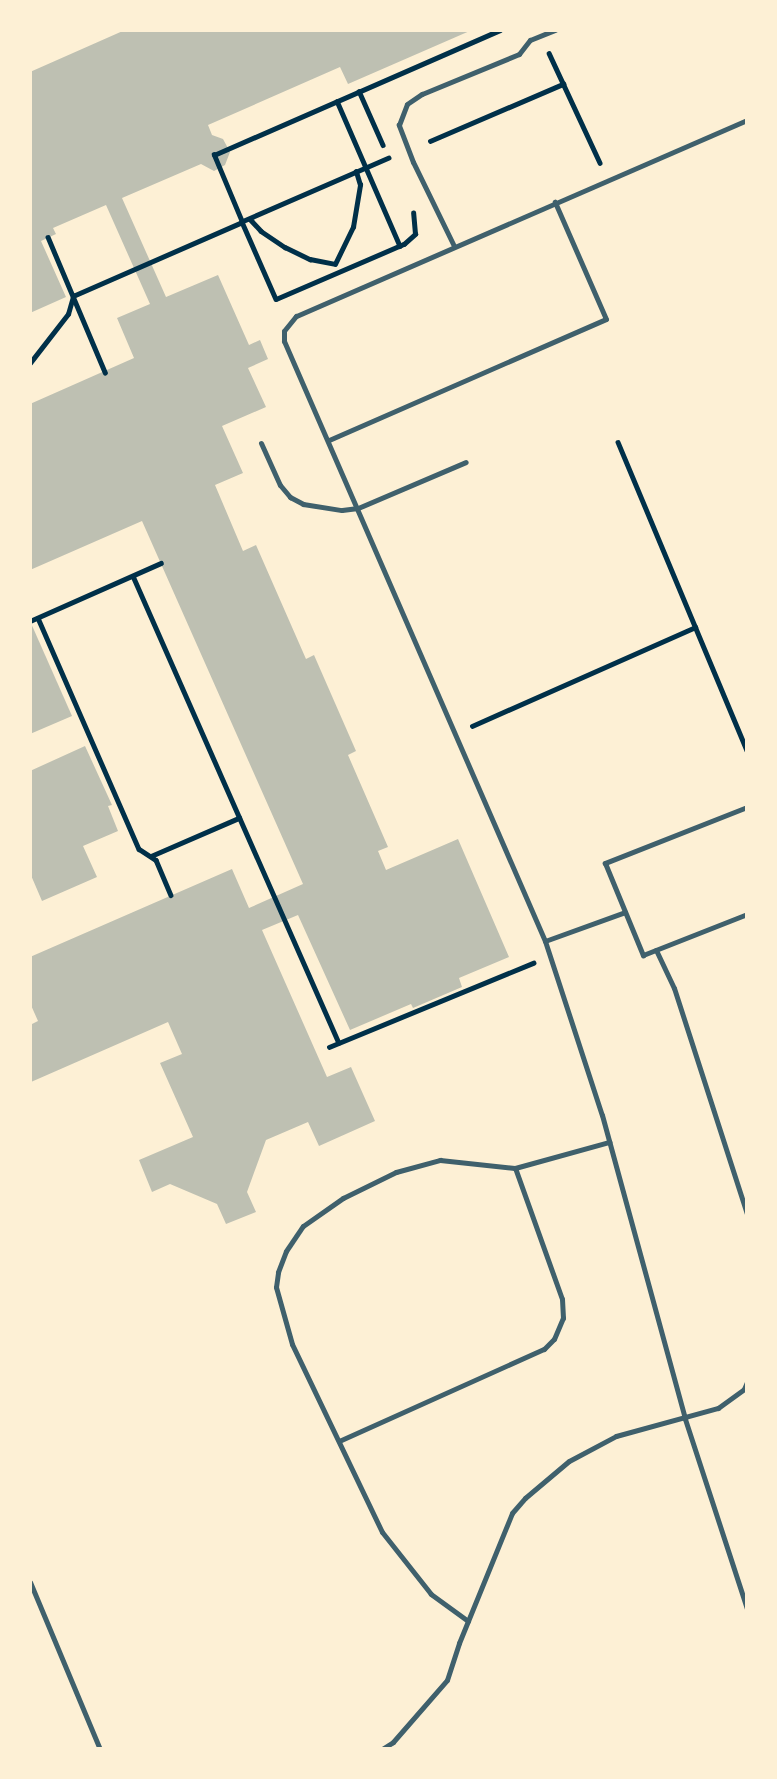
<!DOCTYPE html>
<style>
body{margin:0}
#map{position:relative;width:777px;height:1779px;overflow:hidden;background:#fdf0d5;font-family:"Varela Round",sans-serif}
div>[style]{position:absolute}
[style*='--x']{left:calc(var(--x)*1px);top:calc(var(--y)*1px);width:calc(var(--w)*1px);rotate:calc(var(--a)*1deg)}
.building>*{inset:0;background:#bec0b2}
.path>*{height:4.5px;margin:-2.25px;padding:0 2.25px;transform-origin:2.25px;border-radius:2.25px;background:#003049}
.service>*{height:5px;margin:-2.5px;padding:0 2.5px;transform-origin:2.5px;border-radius:2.5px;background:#3f606c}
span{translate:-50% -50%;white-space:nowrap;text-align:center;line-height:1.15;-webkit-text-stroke:5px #fdf0d5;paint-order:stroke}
.frame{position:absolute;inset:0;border:32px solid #fdf0d5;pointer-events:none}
</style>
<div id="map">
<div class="building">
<i style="clip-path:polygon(125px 30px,472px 30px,348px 84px,340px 67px,208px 125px,212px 135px,223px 139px,230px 152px,225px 165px,214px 171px,201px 164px,122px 198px,166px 297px,218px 275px,249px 345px,260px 340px,268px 359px,248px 368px,266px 407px,222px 426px,243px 473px,215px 485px,243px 551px,256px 545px,306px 659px,314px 655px,356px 751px,348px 755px,388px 847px,378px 851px,386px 870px,458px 839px,509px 957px,459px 978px,462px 987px,413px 1008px,411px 1004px,350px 1030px,298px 915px,262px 930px,327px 1077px,351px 1067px,375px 1121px,319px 1146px,308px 1122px,266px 1140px,247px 1192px,256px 1212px,226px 1224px,217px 1204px,170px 1184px,152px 1192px,139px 1160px,193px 1137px,160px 1063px,182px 1054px,168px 1022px,31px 1082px,30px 1079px,30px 1025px,38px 1021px,30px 1003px,30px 957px,232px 869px,249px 908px,303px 884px,142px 521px,30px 570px,30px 404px,134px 358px,117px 318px,150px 304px,106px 205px,53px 228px,56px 234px,41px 241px,66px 297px,30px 313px,30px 72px)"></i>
<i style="clip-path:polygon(30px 621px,72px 716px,30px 734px)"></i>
<i style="clip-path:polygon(85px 746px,112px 805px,108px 806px,118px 831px,83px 846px,97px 877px,42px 901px,30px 873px,30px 771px)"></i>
</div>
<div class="path">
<i style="--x:549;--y:53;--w:121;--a:65.1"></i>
<i style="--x:359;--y:91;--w:59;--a:66"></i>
<i style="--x:337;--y:101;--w:158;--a:66.5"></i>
<i style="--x:430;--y:141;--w:145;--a:-23.2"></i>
<i style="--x:389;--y:158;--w:160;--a:156.5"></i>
<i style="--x:242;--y:222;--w:84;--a:66.2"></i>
<i style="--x:276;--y:299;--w:139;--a:-23.3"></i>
<i style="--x:404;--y:244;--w:15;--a:-42"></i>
<i style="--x:415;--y:234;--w:21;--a:-95"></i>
<i style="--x:250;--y:219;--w:16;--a:47"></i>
<i style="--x:261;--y:231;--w:29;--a:34"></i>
<i style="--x:285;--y:247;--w:28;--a:26"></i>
<i style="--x:310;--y:259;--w:25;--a:11"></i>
<i style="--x:335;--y:264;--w:41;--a:-64.1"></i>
<i style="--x:353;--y:227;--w:43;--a:-80.5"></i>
<i style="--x:360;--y:185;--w:14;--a:-107"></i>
<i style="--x:48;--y:237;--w:147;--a:67.1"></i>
<i style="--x:30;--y:363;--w:62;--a:-52.2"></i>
<i style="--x:68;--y:314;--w:19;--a:-74"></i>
<i style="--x:73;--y:296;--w:184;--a:-23.6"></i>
<i style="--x:242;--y:222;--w:73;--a:-112.7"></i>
<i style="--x:214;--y:155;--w:312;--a:-23.6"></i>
<i style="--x:618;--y:442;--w:334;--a:67.3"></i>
<i style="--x:133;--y:576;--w:510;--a:66.2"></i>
<i style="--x:38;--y:618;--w:252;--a:66.4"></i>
<i style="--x:139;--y:849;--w:20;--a:33"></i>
<i style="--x:156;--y:860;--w:38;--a:67"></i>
<i style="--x:30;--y:621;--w:143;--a:-23.9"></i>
<i style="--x:472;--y:726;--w:244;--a:-23.9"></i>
<i style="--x:151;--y:856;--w:96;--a:-23.4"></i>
<i style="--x:329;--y:1047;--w:221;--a:-22.4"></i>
</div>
<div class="service">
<i style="--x:747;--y:120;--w:492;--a:156.5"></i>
<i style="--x:296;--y:316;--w:19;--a:129"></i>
<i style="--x:284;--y:331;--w:10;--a:90"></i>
<i style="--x:284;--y:341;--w:654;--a:66.49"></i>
<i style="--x:545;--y:941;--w:183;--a:71.9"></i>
<i style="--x:602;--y:1115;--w:315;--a:74.7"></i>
<i style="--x:685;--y:1419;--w:200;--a:71.9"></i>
<i style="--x:454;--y:246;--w:93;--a:-116"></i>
<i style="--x:413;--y:162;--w:40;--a:-111"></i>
<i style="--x:399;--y:125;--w:22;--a:-69"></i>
<i style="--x:407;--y:104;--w:18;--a:-34"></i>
<i style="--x:422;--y:94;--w:105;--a:-22.4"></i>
<i style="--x:519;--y:54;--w:18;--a:-52"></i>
<i style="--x:530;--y:40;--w:27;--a:-22"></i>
<i style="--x:329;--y:440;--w:302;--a:-23.6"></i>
<i style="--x:606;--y:319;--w:128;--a:-113.6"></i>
<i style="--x:261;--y:443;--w:46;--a:65.7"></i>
<i style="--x:280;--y:485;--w:16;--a:50"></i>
<i style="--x:290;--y:497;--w:15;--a:28"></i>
<i style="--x:303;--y:504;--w:39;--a:9"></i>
<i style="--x:342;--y:510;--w:16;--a:-7"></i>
<i style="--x:358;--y:508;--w:117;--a:-23.1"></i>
<i style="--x:747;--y:807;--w:153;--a:158.5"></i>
<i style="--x:605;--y:863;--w:100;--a:67.6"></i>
<i style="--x:643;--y:955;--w:112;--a:-21.5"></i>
<i style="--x:545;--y:941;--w:85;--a:-19.9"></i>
<i style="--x:656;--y:950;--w:42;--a:64.7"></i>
<i style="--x:674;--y:988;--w:237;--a:72.1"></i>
<i style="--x:339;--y:1441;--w:225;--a:-24.2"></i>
<i style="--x:544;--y:1349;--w:14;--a:-45"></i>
<i style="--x:554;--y:1339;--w:23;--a:-67"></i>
<i style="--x:563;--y:1318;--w:19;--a:-93"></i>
<i style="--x:562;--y:1299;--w:139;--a:-109.7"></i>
<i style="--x:30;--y:1582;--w:181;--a:67.3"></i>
<i style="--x:468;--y:1621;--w:46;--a:-143.9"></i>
<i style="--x:431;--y:1594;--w:79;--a:-128.3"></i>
<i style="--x:382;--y:1532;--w:208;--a:-115.6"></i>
<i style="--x:292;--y:1344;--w:59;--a:-105.7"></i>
<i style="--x:276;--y:1287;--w:15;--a:-82"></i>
<i style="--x:278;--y:1272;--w:22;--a:-69"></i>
<i style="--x:286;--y:1251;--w:30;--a:-56"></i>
<i style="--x:303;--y:1226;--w:49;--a:-35"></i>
<i style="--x:343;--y:1198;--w:59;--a:-26.1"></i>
<i style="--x:396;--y:1172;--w:46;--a:-15.3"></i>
<i style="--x:440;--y:1160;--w:75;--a:6.1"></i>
<i style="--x:515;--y:1168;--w:98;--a:-15.5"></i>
<i style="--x:382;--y:1749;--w:13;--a:-32"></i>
<i style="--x:393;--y:1742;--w:82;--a:-48.9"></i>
<i style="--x:447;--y:1680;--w:39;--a:-72"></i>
<i style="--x:459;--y:1643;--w:140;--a:-67.8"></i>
<i style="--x:512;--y:1513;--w:20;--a:-49"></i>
<i style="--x:525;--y:1498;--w:57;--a:-40.1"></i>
<i style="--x:569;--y:1461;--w:53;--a:-28"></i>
<i style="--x:616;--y:1436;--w:106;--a:-15.4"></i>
<i style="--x:718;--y:1408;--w:32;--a:-36"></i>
<i style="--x:744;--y:1389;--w:8;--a:-67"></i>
</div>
<div class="frame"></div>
</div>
